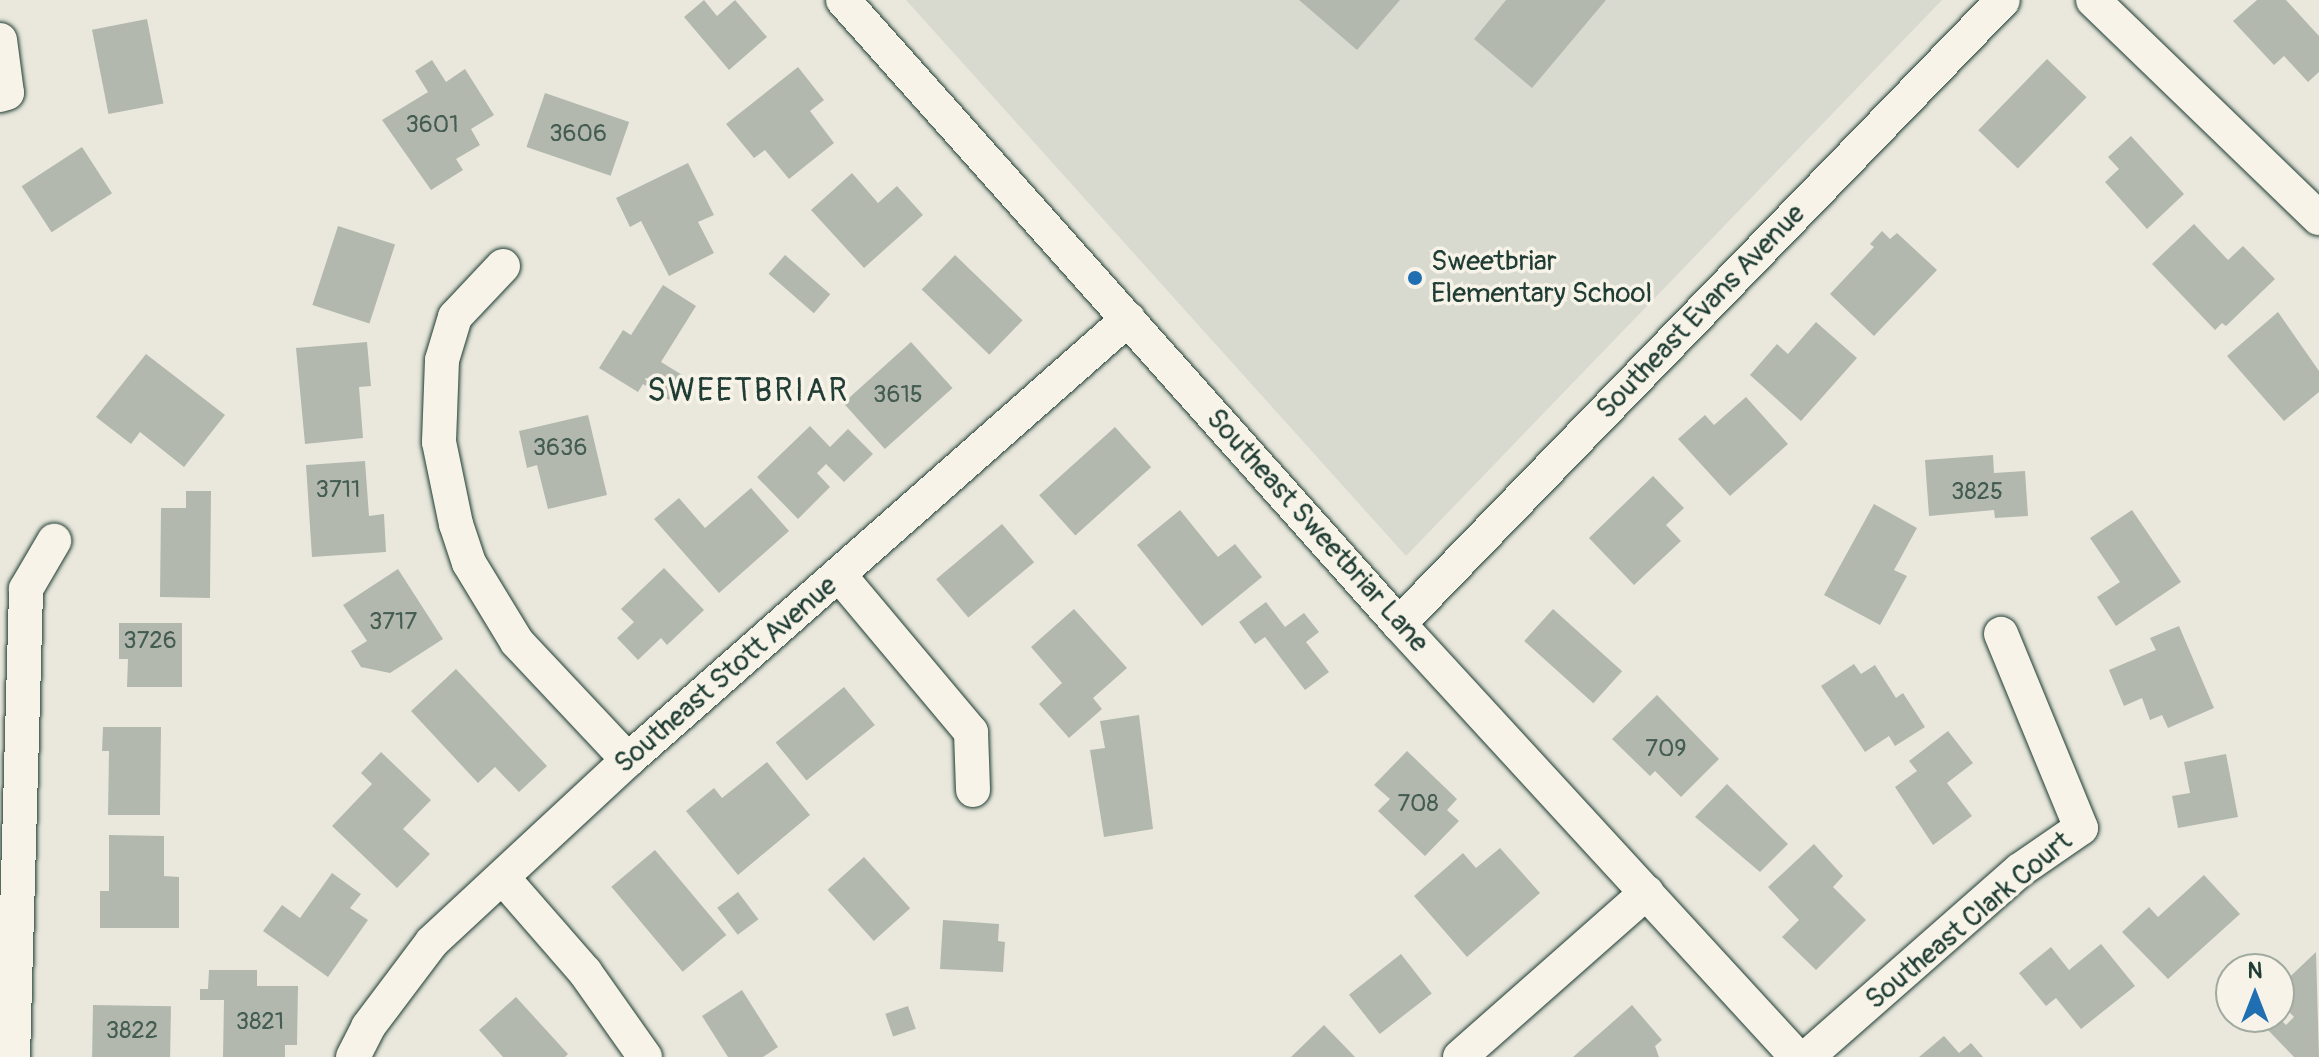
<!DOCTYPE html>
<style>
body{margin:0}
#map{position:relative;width:2319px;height:1057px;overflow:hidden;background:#eae8dd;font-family:Pangolin,sans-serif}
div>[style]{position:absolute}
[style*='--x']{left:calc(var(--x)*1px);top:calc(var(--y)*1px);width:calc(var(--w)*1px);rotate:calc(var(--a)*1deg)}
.built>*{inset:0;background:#d9dacf}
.building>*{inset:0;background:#b2b8ae;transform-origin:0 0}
.roads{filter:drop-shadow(0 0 2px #1f3d34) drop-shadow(0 0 2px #1f3d34)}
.street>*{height:34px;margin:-17px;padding:0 17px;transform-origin:17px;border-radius:17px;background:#f7f3e8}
.dots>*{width:22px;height:22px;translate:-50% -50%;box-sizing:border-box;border:4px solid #f7f3e8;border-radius:50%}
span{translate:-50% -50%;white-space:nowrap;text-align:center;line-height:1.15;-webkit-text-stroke:7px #f7f3e8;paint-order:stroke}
.number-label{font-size:24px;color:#445c52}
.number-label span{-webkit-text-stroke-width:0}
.poi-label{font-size:28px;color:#1f3d34}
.left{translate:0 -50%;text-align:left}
.street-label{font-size:28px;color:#1f3d34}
.quarter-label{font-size:32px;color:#1f3d34;letter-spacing:2px}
.north{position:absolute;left:2215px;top:953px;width:80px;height:80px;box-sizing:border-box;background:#f7f3e8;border:2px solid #a1aaa0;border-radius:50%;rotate:0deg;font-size:22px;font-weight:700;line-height:32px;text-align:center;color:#1f3d34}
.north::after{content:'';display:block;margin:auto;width:28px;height:36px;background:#1f6fb2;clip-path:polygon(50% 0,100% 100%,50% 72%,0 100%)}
</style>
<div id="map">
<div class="built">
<i style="clip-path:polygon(906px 0,1942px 0,1406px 556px)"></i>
</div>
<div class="building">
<i style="clip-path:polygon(704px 0,717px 16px,735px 0,767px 37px,729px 70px,684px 17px)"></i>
<i style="clip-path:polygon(1299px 0,1400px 0,1357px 50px)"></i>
<i style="clip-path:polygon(1506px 0,1606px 0,1532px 88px,1474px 39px)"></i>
<i style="clip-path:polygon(2257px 0,2286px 0,2319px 36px,2319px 72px,2308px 82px,2284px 56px,2274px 65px,2233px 21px)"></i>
<i style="left:147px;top:19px;width:86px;height:56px;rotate:79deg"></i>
<i style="left:2047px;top:59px;width:55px;height:99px;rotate:44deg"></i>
<i style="clip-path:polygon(432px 60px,446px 82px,465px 69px,494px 115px,471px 129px,480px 145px,456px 159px,463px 170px,431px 190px,382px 120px,428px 92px,415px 71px)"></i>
<i style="clip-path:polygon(798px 67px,824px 100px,810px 111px,834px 143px,789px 179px,765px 150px,754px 158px,726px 124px)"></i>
<i style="left:545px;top:93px;width:89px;height:57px;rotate:19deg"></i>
<i style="clip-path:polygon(2131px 136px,2184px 194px,2147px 229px,2105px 182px,2119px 169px,2108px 157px)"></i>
<i style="left:82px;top:147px;width:55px;height:72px;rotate:57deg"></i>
<i style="clip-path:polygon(688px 163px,714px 215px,698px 222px,714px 253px,669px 276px,641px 221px,630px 227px,616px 198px)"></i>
<i style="clip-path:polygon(852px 173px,878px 203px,897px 186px,923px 215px,864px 268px,811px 210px)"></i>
<i style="clip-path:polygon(2194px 224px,2228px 260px,2243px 246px,2275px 279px,2226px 326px,2222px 323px,2215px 330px,2152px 264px)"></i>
<i style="left:338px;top:226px;width:60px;height:83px;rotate:18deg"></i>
<i style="clip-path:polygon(1882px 231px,1890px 239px,1897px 233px,1937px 270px,1874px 336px,1830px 294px,1874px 247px,1870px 244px)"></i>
<i style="left:785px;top:255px;width:60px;height:25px;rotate:41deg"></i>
<i style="left:955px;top:255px;width:94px;height:48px;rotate:44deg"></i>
<i style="clip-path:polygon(663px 285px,696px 306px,661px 362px,684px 376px,669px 400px,643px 384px,638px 392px,599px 368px,623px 330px,631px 335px)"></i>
<i style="clip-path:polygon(2278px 312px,2319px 371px,2319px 392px,2284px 421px,2227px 356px)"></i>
<i style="clip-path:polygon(1816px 322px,1857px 358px,1801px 421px,1750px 375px,1777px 344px,1788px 354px)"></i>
<i style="clip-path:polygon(367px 342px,371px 386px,359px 387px,363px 438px,305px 444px,296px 348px)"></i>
<i style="left:911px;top:342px;width:62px;height:91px;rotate:48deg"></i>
<i style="clip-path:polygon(146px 354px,225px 415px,184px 467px,140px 432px,131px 444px,96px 417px)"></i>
<i style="clip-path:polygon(1746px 397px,1788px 444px,1730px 496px,1678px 439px,1705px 415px,1714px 425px)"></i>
<i style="clip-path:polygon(588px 415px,607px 495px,548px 509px,537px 465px,527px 468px,519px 431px)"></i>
<i style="clip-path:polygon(810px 426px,830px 447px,848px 429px,873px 454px,844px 482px,826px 464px,817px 473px,830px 487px,798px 519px,757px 477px)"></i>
<i style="left:1115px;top:427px;width:54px;height:102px;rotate:48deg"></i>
<i style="clip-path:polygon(1993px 455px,1994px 473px,2025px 471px,2028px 516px,1995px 518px,1994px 510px,1929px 516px,1925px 460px)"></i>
<i style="clip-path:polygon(365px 461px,369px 516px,384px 514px,386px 552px,312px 557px,306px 465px)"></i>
<i style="clip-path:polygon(1653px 476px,1684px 508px,1666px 525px,1681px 541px,1634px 585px,1589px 538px)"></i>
<i style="clip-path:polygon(751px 488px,789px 531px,719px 593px,654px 519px,679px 498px,705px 528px)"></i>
<i style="clip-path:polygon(186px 491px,211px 491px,210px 598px,160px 597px,161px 508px,186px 508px)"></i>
<i style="clip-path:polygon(1874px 504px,1917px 528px,1894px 570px,1907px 576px,1880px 625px,1824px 595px)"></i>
<i style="clip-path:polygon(1180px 510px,1218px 557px,1235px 544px,1262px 577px,1202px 626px,1137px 545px)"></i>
<i style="clip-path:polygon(2132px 510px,2181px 582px,2116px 626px,2097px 597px,2120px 582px,2090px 538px)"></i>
<i style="left:1002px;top:524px;width:50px;height:86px;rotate:50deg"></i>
<i style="clip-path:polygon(664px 568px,704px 610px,667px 645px,661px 638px,638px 660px,617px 638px,634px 622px,621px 609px)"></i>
<i style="clip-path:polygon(398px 569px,443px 639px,390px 673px,361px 667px,351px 651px,367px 641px,343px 605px)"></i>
<i style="clip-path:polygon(1266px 602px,1285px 627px,1304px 613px,1319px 632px,1306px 642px,1329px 672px,1305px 690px,1265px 637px,1255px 644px,1239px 622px)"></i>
<i style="clip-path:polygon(1074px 609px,1127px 668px,1093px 698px,1102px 709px,1069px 738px,1039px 704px,1062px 683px,1031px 647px)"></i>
<i style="left:1553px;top:609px;width:93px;height:43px;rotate:42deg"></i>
<i style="clip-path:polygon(119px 623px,182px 623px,182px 687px,127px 687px,128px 659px,119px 659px)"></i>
<i style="clip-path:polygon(2179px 626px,2214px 708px,2168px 728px,2162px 715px,2150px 720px,2142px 698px,2124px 706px,2109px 670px,2156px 650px,2150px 638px)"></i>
<i style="clip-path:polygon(1854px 664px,1861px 674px,1875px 665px,1896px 698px,1903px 693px,1925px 727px,1895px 746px,1889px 736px,1865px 752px,1821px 686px)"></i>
<i style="clip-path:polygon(456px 669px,547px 766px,519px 792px,495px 767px,478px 783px,411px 711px)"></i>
<i style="left:844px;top:687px;width:49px;height:88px;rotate:51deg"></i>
<i style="clip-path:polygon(1657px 695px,1719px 759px,1681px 797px,1655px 771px,1650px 776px,1612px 739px)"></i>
<i style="clip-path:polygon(1139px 715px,1153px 829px,1104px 837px,1090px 750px,1105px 748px,1100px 721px)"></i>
<i style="clip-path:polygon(103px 727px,161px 727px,160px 815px,108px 815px,109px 751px,102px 751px)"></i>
<i style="clip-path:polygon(1948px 731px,1973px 763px,1947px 783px,1972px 816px,1933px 845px,1895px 787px,1917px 771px,1909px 761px)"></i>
<i style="clip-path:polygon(1407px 751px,1457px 799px,1447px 810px,1459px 821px,1425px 856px,1378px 811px,1390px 799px,1374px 785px)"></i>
<i style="clip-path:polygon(381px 752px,431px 800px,403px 829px,430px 854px,397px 888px,332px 826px,372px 784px,361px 773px)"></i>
<i style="clip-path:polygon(2226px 754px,2238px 817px,2178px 828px,2172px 796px,2190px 793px,2184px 762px)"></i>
<i style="clip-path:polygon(767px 762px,810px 815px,738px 875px,686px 811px,714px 788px,722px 798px)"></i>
<i style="clip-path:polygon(1727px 784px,1788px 844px,1760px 872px,1695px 817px)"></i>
<i style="clip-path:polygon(109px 835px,164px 836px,164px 876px,179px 877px,179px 928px,100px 928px,100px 891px,109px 891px)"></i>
<i style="clip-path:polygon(1814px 844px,1843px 876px,1833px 887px,1866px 920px,1816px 970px,1782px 937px,1799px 920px,1768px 887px)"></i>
<i style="clip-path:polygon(1500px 848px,1540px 893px,1467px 957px,1414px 896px,1463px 853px,1476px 868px)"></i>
<i style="left:655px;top:850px;width:111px;height:57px;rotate:50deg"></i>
<i style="left:864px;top:857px;width:69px;height:49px;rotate:48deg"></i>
<i style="clip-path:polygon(332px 873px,361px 894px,350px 908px,368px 920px,328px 977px,263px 931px,282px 905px,300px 918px)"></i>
<i style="clip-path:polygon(2204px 875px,2240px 914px,2168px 979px,2122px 932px,2149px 907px,2158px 917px)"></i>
<i style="left:738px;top:892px;width:34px;height:26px;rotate:53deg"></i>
<i style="clip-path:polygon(943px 920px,999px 924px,998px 941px,1005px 942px,1003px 972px,940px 969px)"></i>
<i style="clip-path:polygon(2101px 944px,2135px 986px,2081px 1029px,2056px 998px,2046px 1006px,2019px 973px,2051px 947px,2069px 970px)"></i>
<i style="clip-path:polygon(2316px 952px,2319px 1057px,2294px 1057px,2266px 1028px,2278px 1017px,2286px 1025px,2294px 1017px,2279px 1001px,2279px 987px)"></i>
<i style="left:1401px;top:954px;width:50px;height:66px;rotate:52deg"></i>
<i style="clip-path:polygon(209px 970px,257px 970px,257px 986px,298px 986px,297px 1045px,285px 1045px,285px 1057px,223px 1057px,224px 1000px,200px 1000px,200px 989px,208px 989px)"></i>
<i style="clip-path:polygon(742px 990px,778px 1047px,763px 1057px,728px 1057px,702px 1016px)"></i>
<i style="clip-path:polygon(516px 997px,568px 1054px,565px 1057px,503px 1057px,479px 1030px)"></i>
<i style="left:93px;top:1005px;width:78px;height:52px;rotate:1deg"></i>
<i style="clip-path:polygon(1632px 1005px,1662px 1040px,1655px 1046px,1659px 1057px,1573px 1057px)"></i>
<i style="left:908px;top:1006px;width:24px;height:24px;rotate:71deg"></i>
<i style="clip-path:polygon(1324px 1025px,1355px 1057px,1291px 1057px)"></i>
<i style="clip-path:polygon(1944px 1036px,1959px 1053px,1971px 1043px,1983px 1057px,1919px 1057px)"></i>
</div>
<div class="roads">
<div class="street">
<i style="--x:843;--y:0;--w:836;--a:48.3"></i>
<i style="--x:1399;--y:624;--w:588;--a:47.41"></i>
<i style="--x:2093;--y:0;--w:314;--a:44"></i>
<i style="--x:0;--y:40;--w:53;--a:82.5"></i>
<i style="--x:7;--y:93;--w:7;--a:164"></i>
<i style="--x:503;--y:266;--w:70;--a:133.3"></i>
<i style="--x:455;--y:317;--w:45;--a:106.8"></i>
<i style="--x:442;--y:360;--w:82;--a:92.1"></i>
<i style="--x:439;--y:442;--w:84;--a:78.3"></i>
<i style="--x:456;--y:524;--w:41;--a:71.6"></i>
<i style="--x:469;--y:563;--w:92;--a:58.7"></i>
<i style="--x:517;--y:642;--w:162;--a:46.8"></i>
<i style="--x:840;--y:576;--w:204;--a:50"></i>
<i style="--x:971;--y:732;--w:58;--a:88"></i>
<i style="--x:1399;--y:624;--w:868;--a:-45.93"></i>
<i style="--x:503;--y:878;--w:125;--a:48.9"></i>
<i style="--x:585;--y:972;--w:104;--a:54.8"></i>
<i style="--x:13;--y:1057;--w:468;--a:-88.4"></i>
<i style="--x:26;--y:589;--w:56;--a:-59.7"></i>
<i style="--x:353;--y:1057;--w:34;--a:-63"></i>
<i style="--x:368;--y:1027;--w:106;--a:-53"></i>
<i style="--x:432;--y:942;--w:267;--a:-42.9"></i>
<i style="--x:628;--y:760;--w:667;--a:-41.41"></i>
<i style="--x:1460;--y:1057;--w:249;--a:-41.4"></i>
<i style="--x:1807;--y:1057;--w:283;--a:-41.3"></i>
<i style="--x:2020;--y:870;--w:74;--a:-34.5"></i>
<i style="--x:2081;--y:828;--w:210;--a:-112.4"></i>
</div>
</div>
<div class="dots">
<i style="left:1415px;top:278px;background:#1f6fb2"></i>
</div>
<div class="number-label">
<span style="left:432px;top:125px">3601</span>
<span style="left:578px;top:134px">3606</span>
<span style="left:898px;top:395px">3615</span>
<span style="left:560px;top:448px">3636</span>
<span style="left:338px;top:490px">3711</span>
<span style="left:1977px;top:492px">3825</span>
<span style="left:393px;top:622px">3717</span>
<span style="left:150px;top:641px">3726</span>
<span style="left:1666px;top:749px">709</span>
<span style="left:1418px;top:804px">708</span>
<span style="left:260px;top:1022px">3821</span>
<span style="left:132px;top:1031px">3822</span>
</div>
<div class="poi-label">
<span class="left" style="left:1431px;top:278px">Sweetbriar<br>Elementary School</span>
</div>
<div class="street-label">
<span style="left:1701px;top:312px;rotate:-46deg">Southeast Evans Avenue</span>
<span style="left:1317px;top:531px;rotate:48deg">Southeast Sweetbriar Lane</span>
<span style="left:726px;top:675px;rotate:-41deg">Southeast Stott Avenue</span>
<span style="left:1969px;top:921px;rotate:-40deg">Southeast Clark Court</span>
</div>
<div class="quarter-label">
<span style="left:748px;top:391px">SWEETBRIAR</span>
</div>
<div class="north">N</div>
</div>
